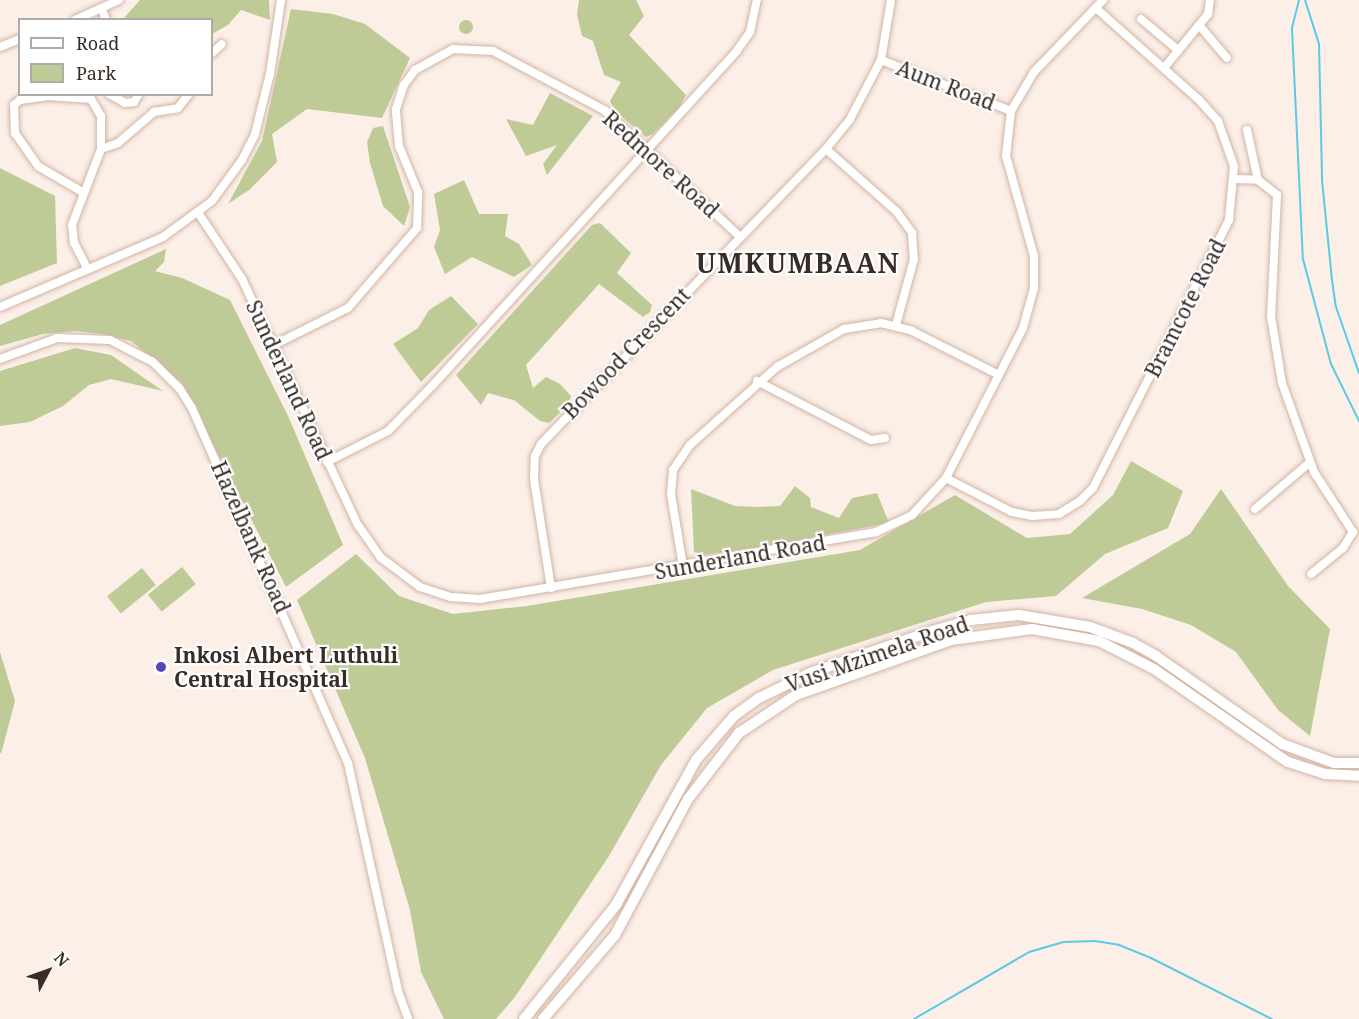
<!DOCTYPE html>
<style>
body{margin:0}
#map{position:relative;width:1359px;height:1019px;overflow:hidden;background:#fbefe8;font-family:"Noto Serif",serif}
div>[style]{position:absolute}
[style*='--x']{left:calc(var(--x)*1px);top:calc(var(--y)*1px);width:calc(var(--w)*1px);rotate:calc(var(--a)*1deg)}
.green>*{inset:0;background:#bfcb96;transform-origin:0 0}
.round{border-radius:50%}
.stream>*{height:2px;margin:-1px;padding:0 1px;transform-origin:1px;border-radius:1px;background:#5bcae4}
.roads{filter:drop-shadow(0 0 2px #d1b5a4) drop-shadow(0 0 2px #d1b5a4)}
.minor>*{height:8px;margin:-4px;padding:0 4px;transform-origin:4px;border-radius:4px;background:#fff}
.secondary>*{height:10px;margin:-5px;padding:0 5px;transform-origin:5px;border-radius:5px;background:#fff}
.dots>*{width:16px;height:16px;translate:-50% -50%;box-sizing:border-box;border:3px solid #fff;border-radius:50%}
span{translate:-50% -50%;white-space:nowrap;text-align:center;line-height:1.15;-webkit-text-stroke:4.5px #fff;paint-order:stroke}
.street-label{font-size:21px;color:#372c26}
.poi-label{font-size:21px;color:#372c26;font-weight:700}
.left{translate:0 -50%;text-align:left}
.district-label{font-size:27px;color:#372c26;font-weight:700;letter-spacing:1.5px}
.legend{position:absolute;left:18px;top:18px;width:195px;height:78px;box-sizing:border-box;background:#fff;border:2px solid #afaba8;margin:0;padding:8px 10px;list-style:none;font-size:18px;color:#372c26}
.legend li{display:flex;align-items:center;gap:12px;height:30px}
.legend b{width:30px;border:2px solid #afaba8}
.north{position:absolute;left:18px;top:941px;width:60px;height:60px;-webkit-text-stroke:4px #fff;paint-order:stroke;rotate:49deg;font-size:16px;font-weight:700;line-height:24px;text-align:center;color:#372c26}
.north::after{content:'';display:block;margin:auto;width:21px;height:27px;background:#372c26;clip-path:polygon(50% 0,100% 100%,50% 72%,0 100%)}
</style>
<div id="map">
<div class="green">
<i style="clip-path:polygon(140px 0,269px 0,270px 20px,241px 10px,228px 25px,212px 34px,212px 20px,123px 19px)"></i>
<i style="clip-path:polygon(579px 0,636px 0,644px 16px,629px 35px,686px 95px,679px 108px,653px 134px,646px 137px,615px 111px,610px 101px,621px 82px,604px 75px,593px 41px,582px 36px,577px 14px)"></i>
<i style="clip-path:polygon(291px 9px,333px 14px,365px 24px,410px 58px,382px 118px,307px 109px,272px 134px,277px 162px,249px 190px,228px 204px,262px 141px)"></i>
<i class="round" style="left:459px;top:20px;width:14px;height:14px"></i>
<i style="clip-path:polygon(550px 93px,593px 116px,547px 175px,543px 164px,557px 145px,526px 156px,506px 119px,533px 125px)"></i>
<i style="clip-path:polygon(383px 126px,410px 207px,404px 226px,383px 206px,370px 163px,367px 142px,373px 128px)"></i>
<i style="clip-path:polygon(0 168px,55px 196px,57px 263px,0 286px)"></i>
<i style="clip-path:polygon(464px 180px,479px 214px,508px 214px,505px 236px,519px 244px,532px 265px,514px 277px,472px 257px,445px 274px,434px 247px,440px 230px,434px 194px)"></i>
<i style="clip-path:polygon(600px 223px,631px 253px,617px 273px,652px 305px,650px 312px,643px 317px,599px 284px,526px 365px,533px 388px,546px 377px,560px 384px,571px 396px,568px 405px,549px 423px,540px 421px,514px 400px,488px 393px,481px 405px,456px 375px,592px 225px)"></i>
<i style="clip-path:polygon(166px 249px,164px 262px,155px 271px,182px 278px,230px 300px,289px 418px,343px 545px,286px 587px,181px 382px,131px 341px,102px 334px,76px 331px,43px 334px,0 346px,0 325px)"></i>
<i style="clip-path:polygon(451px 296px,478px 324px,421px 382px,393px 344px,418px 328px,429px 310px)"></i>
<i style="clip-path:polygon(75px 348px,111px 355px,163px 391px,111px 379px,89px 385px,63px 406px,30px 422px,0 426px,0 371px)"></i>
<i style="clip-path:polygon(1131px 461px,1183px 491px,1168px 528px,1105px 554px,1056px 596px,986px 602px,773px 670px,707px 708px,661px 765px,609px 856px,515px 997px,496px 1019px,444px 1019px,421px 972px,410px 910px,365px 758px,297px 600px,356px 554px,399px 596px,453px 614px,527px 606px,860px 550px,955px 495px,1027px 538px,1070px 534px,1113px 495px)"></i>
<i style="clip-path:polygon(795px 486px,810px 498px,811px 507px,839px 518px,852px 498px,877px 493px,889px 523px,760px 547px,702px 555px,694px 552px,691px 489px,735px 506px,758px 507px,780px 506px)"></i>
<i style="clip-path:polygon(1221px 489px,1288px 586px,1330px 629px,1310px 736px,1278px 710px,1236px 652px,1191px 625px,1142px 609px,1082px 598px,1190px 534px)"></i>
<i style="left:182px;top:567px;width:22px;height:44px;rotate:51deg"></i>
<i style="left:142px;top:568px;width:22px;height:45px;rotate:51deg"></i>
<i style="clip-path:polygon(0 652px,15px 701px,1px 754px,0 752px)"></i>
</div>
<div class="stream">
<i style="--x:1299;--y:0;--w:30;--a:104"></i>
<i style="--x:1292;--y:29;--w:230;--a:87.3"></i>
<i style="--x:1303;--y:259;--w:109;--a:75.1"></i>
<i style="--x:1331;--y:364;--w:64;--a:63.8"></i>
<i style="--x:1305;--y:0;--w:46;--a:72.3"></i>
<i style="--x:1319;--y:44;--w:136;--a:88.7"></i>
<i style="--x:1322;--y:180;--w:100;--a:84.3"></i>
<i style="--x:1332;--y:280;--w:27;--a:82"></i>
<i style="--x:1336;--y:307;--w:70;--a:70.8"></i>
<i style="--x:914;--y:1019;--w:133;--a:-30.2"></i>
<i style="--x:1029;--y:952;--w:36;--a:-16"></i>
<i style="--x:1064;--y:942;--w:31;--a:-2"></i>
<i style="--x:1095;--y:941;--w:24;--a:9"></i>
<i style="--x:1119;--y:945;--w:35;--a:22"></i>
<i style="--x:1151;--y:958;--w:136;--a:26.8"></i>
</div>
<div class="roads">
<div class="minor">
<i style="--x:102;--y:9;--w:12;--a:70"></i>
<i style="--x:1141;--y:19;--w:48;--a:40"></i>
<i style="--x:75;--y:20;--w:48;--a:-24.4"></i>
<i style="--x:1199;--y:25;--w:43;--a:49.7"></i>
<i style="--x:0;--y:47;--w:22;--a:-22"></i>
<i style="--x:212;--y:53;--w:13;--a:-42"></i>
<i style="--x:881;--y:60;--w:140;--a:21.4"></i>
<i style="--x:1164;--y:68;--w:70;--a:-50.8"></i>
<i style="--x:1208;--y:14;--w:14;--a:-82"></i>
<i style="--x:109;--y:94;--w:18;--a:29"></i>
<i style="--x:125;--y:103;--w:9;--a:-6"></i>
<i style="--x:134;--y:102;--w:9;--a:-58"></i>
<i style="--x:1247;--y:130;--w:51;--a:77.6"></i>
<i style="--x:826;--y:149;--w:95;--a:41.6"></i>
<i style="--x:897;--y:212;--w:26;--a:54"></i>
<i style="--x:912;--y:233;--w:26;--a:86"></i>
<i style="--x:914;--y:259;--w:68;--a:105.3"></i>
<i style="--x:1235;--y:179;--w:23;--a:2"></i>
<i style="--x:1258;--y:180;--w:24;--a:38"></i>
<i style="--x:1277;--y:195;--w:121;--a:92.8"></i>
<i style="--x:1271;--y:316;--w:68;--a:80.7"></i>
<i style="--x:1282;--y:383;--w:95;--a:70.2"></i>
<i style="--x:1314;--y:472;--w:72;--a:57"></i>
<i style="--x:1353;--y:532;--w:19;--a:122"></i>
<i style="--x:1343;--y:548;--w:41;--a:140.9"></i>
<i style="--x:84;--y:193;--w:53;--a:-149.6"></i>
<i style="--x:38;--y:166;--w:40;--a:-124.9"></i>
<i style="--x:15;--y:133;--w:28;--a:-92"></i>
<i style="--x:14;--y:105;--w:8;--a:-40"></i>
<i style="--x:20;--y:100;--w:27;--a:-8"></i>
<i style="--x:47;--y:96;--w:44;--a:3.9"></i>
<i style="--x:91;--y:99;--w:20;--a:60"></i>
<i style="--x:101;--y:116;--w:33;--a:90"></i>
<i style="--x:199;--y:214;--w:78;--a:56.5"></i>
<i style="--x:242;--y:279;--w:272;--a:64.8"></i>
<i style="--x:358;--y:525;--w:39;--a:55"></i>
<i style="--x:380;--y:557;--w:50;--a:36.9"></i>
<i style="--x:420;--y:587;--w:33;--a:18"></i>
<i style="--x:451;--y:597;--w:29;--a:4"></i>
<i style="--x:480;--y:599;--w:402;--a:-9.6"></i>
<i style="--x:876;--y:532;--w:40;--a:-25"></i>
<i style="--x:912;--y:515;--w:50;--a:-47.4"></i>
<i style="--x:946;--y:478;--w:169;--a:-62.8"></i>
<i style="--x:1023;--y:328;--w:41;--a:-74.6"></i>
<i style="--x:1034;--y:288;--w:32;--a:-90"></i>
<i style="--x:1034;--y:256;--w:104;--a:-105.6"></i>
<i style="--x:1006;--y:156;--w:45;--a:-83.7"></i>
<i style="--x:1011;--y:111;--w:45;--a:-59.5"></i>
<i style="--x:1034;--y:72;--w:100;--a:-46.2"></i>
<i style="--x:87;--y:268;--w:28;--a:-117"></i>
<i style="--x:74;--y:243;--w:18;--a:-96"></i>
<i style="--x:72;--y:225;--w:81;--a:-69.1"></i>
<i style="--x:101;--y:149;--w:18;--a:-19"></i>
<i style="--x:118;--y:143;--w:48;--a:-40.7"></i>
<i style="--x:154;--y:112;--w:24;--a:-9"></i>
<i style="--x:178;--y:108;--w:18;--a:-52"></i>
<i style="--x:0;--y:307;--w:177;--a:-23.2"></i>
<i style="--x:163;--y:237;--w:61;--a:-36.3"></i>
<i style="--x:212;--y:201;--w:51;--a:-53.8"></i>
<i style="--x:242;--y:160;--w:29;--a:-63"></i>
<i style="--x:255;--y:134;--w:62;--a:-76"></i>
<i style="--x:270;--y:74;--w:75;--a:-81.5"></i>
<i style="--x:272;--y:346;--w:85;--a:-26.6"></i>
<i style="--x:348;--y:308;--w:106;--a:-49.2"></i>
<i style="--x:417;--y:228;--w:36;--a:-88"></i>
<i style="--x:418;--y:192;--w:50;--a:-112.4"></i>
<i style="--x:399;--y:146;--w:37;--a:-95"></i>
<i style="--x:396;--y:109;--w:25;--a:-72"></i>
<i style="--x:404;--y:85;--w:19;--a:-54"></i>
<i style="--x:415;--y:70;--w:43;--a:-28.9"></i>
<i style="--x:453;--y:49;--w:40;--a:2.9"></i>
<i style="--x:493;--y:51;--w:126;--a:28"></i>
<i style="--x:604;--y:110;--w:185;--a:43"></i>
<i style="--x:0;--y:359;--w:61;--a:-20.2"></i>
<i style="--x:57;--y:338;--w:53;--a:2.2"></i>
<i style="--x:110;--y:340;--w:48;--a:27.1"></i>
<i style="--x:153;--y:362;--w:38;--a:45"></i>
<i style="--x:180;--y:389;--w:22;--a:58"></i>
<i style="--x:192;--y:408;--w:388;--a:66.3"></i>
<i style="--x:348;--y:763;--w:233;--a:77.6"></i>
<i style="--x:398;--y:991;--w:30;--a:70"></i>
<i style="--x:757;--y:381;--w:128;--a:27.4"></i>
<i style="--x:871;--y:440;--w:14;--a:-8"></i>
<i style="--x:327;--y:462;--w:68;--a:-26.9"></i>
<i style="--x:388;--y:431;--w:64;--a:-45.6"></i>
<i style="--x:433;--y:385;--w:450;--a:-47.7"></i>
<i style="--x:736;--y:52;--w:24;--a:-55"></i>
<i style="--x:750;--y:32;--w:33;--a:-78"></i>
<i style="--x:946;--y:478;--w:74;--a:27.3"></i>
<i style="--x:1012;--y:512;--w:20;--a:11"></i>
<i style="--x:1032;--y:516;--w:27;--a:-4"></i>
<i style="--x:1059;--y:514;--w:25;--a:-32"></i>
<i style="--x:1080;--y:501;--w:18;--a:-45"></i>
<i style="--x:1093;--y:488;--w:301;--a:-63.1"></i>
<i style="--x:1229;--y:220;--w:54;--a:-84.7"></i>
<i style="--x:1234;--y:166;--w:48;--a:-109.6"></i>
<i style="--x:1218;--y:121;--w:30;--a:-132"></i>
<i style="--x:1198;--y:99;--w:137;--a:-138.3"></i>
<i style="--x:1255;--y:509;--w:71;--a:-40.4"></i>
<i style="--x:683;--y:566;--w:73;--a:-99.5"></i>
<i style="--x:671;--y:494;--w:24;--a:-85"></i>
<i style="--x:673;--y:470;--w:30;--a:-56"></i>
<i style="--x:690;--y:445;--w:117;--a:-41.9"></i>
<i style="--x:777;--y:367;--w:77;--a:-29.6"></i>
<i style="--x:844;--y:329;--w:37;--a:-9"></i>
<i style="--x:881;--y:323;--w:32;--a:14"></i>
<i style="--x:912;--y:331;--w:97;--a:26.8"></i>
<i style="--x:551;--y:588;--w:110;--a:-98.9"></i>
<i style="--x:534;--y:479;--w:23;--a:-88"></i>
<i style="--x:535;--y:456;--w:13;--a:-63"></i>
<i style="--x:541;--y:444;--w:410;--a:-46"></i>
<i style="--x:826;--y:149;--w:38;--a:-51"></i>
<i style="--x:850;--y:119;--w:67;--a:-62.3"></i>
<i style="--x:881;--y:60;--w:61;--a:-80.5"></i>
</div>
<div class="secondary">
<i style="--x:524;--y:1019;--w:146;--a:-51.1"></i>
<i style="--x:616;--y:905;--w:166;--a:-61.1"></i>
<i style="--x:696;--y:760;--w:58;--a:-49.2"></i>
<i style="--x:734;--y:716;--w:31;--a:-36"></i>
<i style="--x:759;--y:698;--w:57;--a:-26.1"></i>
<i style="--x:810;--y:673;--w:129;--a:-19"></i>
<i style="--x:932;--y:631;--w:41;--a:-15.8"></i>
<i style="--x:971;--y:620;--w:48;--a:-5.9"></i>
<i style="--x:1019;--y:615;--w:72;--a:9.6"></i>
<i style="--x:1090;--y:627;--w:46;--a:20.4"></i>
<i style="--x:1133;--y:643;--w:26;--a:29"></i>
<i style="--x:1156;--y:656;--w:154;--a:34.9"></i>
<i style="--x:1282;--y:744;--w:55;--a:20.1"></i>
<i style="--x:1334;--y:763;--w:25;--a:0"></i>
<i style="--x:543;--y:1019;--w:111;--a:-49.4"></i>
<i style="--x:615;--y:935;--w:154;--a:-61.8"></i>
<i style="--x:688;--y:799;--w:83;--a:-52.3"></i>
<i style="--x:739;--y:733;--w:69;--a:-33.7"></i>
<i style="--x:796;--y:695;--w:164;--a:-19.5"></i>
<i style="--x:951;--y:640;--w:82;--a:-7.7"></i>
<i style="--x:1032;--y:629;--w:68;--a:10.2"></i>
<i style="--x:1099;--y:641;--w:62;--a:27"></i>
<i style="--x:1154;--y:669;--w:163;--a:34.8"></i>
<i style="--x:1288;--y:762;--w:39;--a:18"></i>
<i style="--x:1325;--y:774;--w:34;--a:3"></i>
</div>
</div>
<div class="dots">
<i style="left:161px;top:667px;background:#5546bd"></i>
</div>
<div class="street-label">
<span style="left:946px;top:85px;rotate:21deg">Aum Road</span>
<span style="left:661px;top:164px;rotate:42deg">Redmore Road</span>
<span style="left:1185px;top:308px;rotate:-63deg">Bramcote Road</span>
<span style="left:626px;top:353px;rotate:-46deg">Bowood Crescent</span>
<span style="left:289px;top:380px;rotate:65deg">Sunderland Road</span>
<span style="left:251px;top:537px;rotate:66deg">Hazelbank Road</span>
<span style="left:740px;top:557px;rotate:-10deg">Sunderland Road</span>
<span style="left:877px;top:654px;rotate:-19deg">Vusi Mzimela Road</span>
</div>
<div class="poi-label">
<span class="left" style="left:174px;top:667px">Inkosi Albert Luthuli<br>Central Hospital</span>
</div>
<div class="district-label">
<span style="left:798px;top:263px">UMKUMBAAN</span>
</div>
<ul class="legend">
<li><b style="height:8px;background:#fff"></b>Road</li>
<li><b style="height:16px;background:#bfcb96"></b>Park</li>
</ul>
<div class="north">N</div>
</div>
